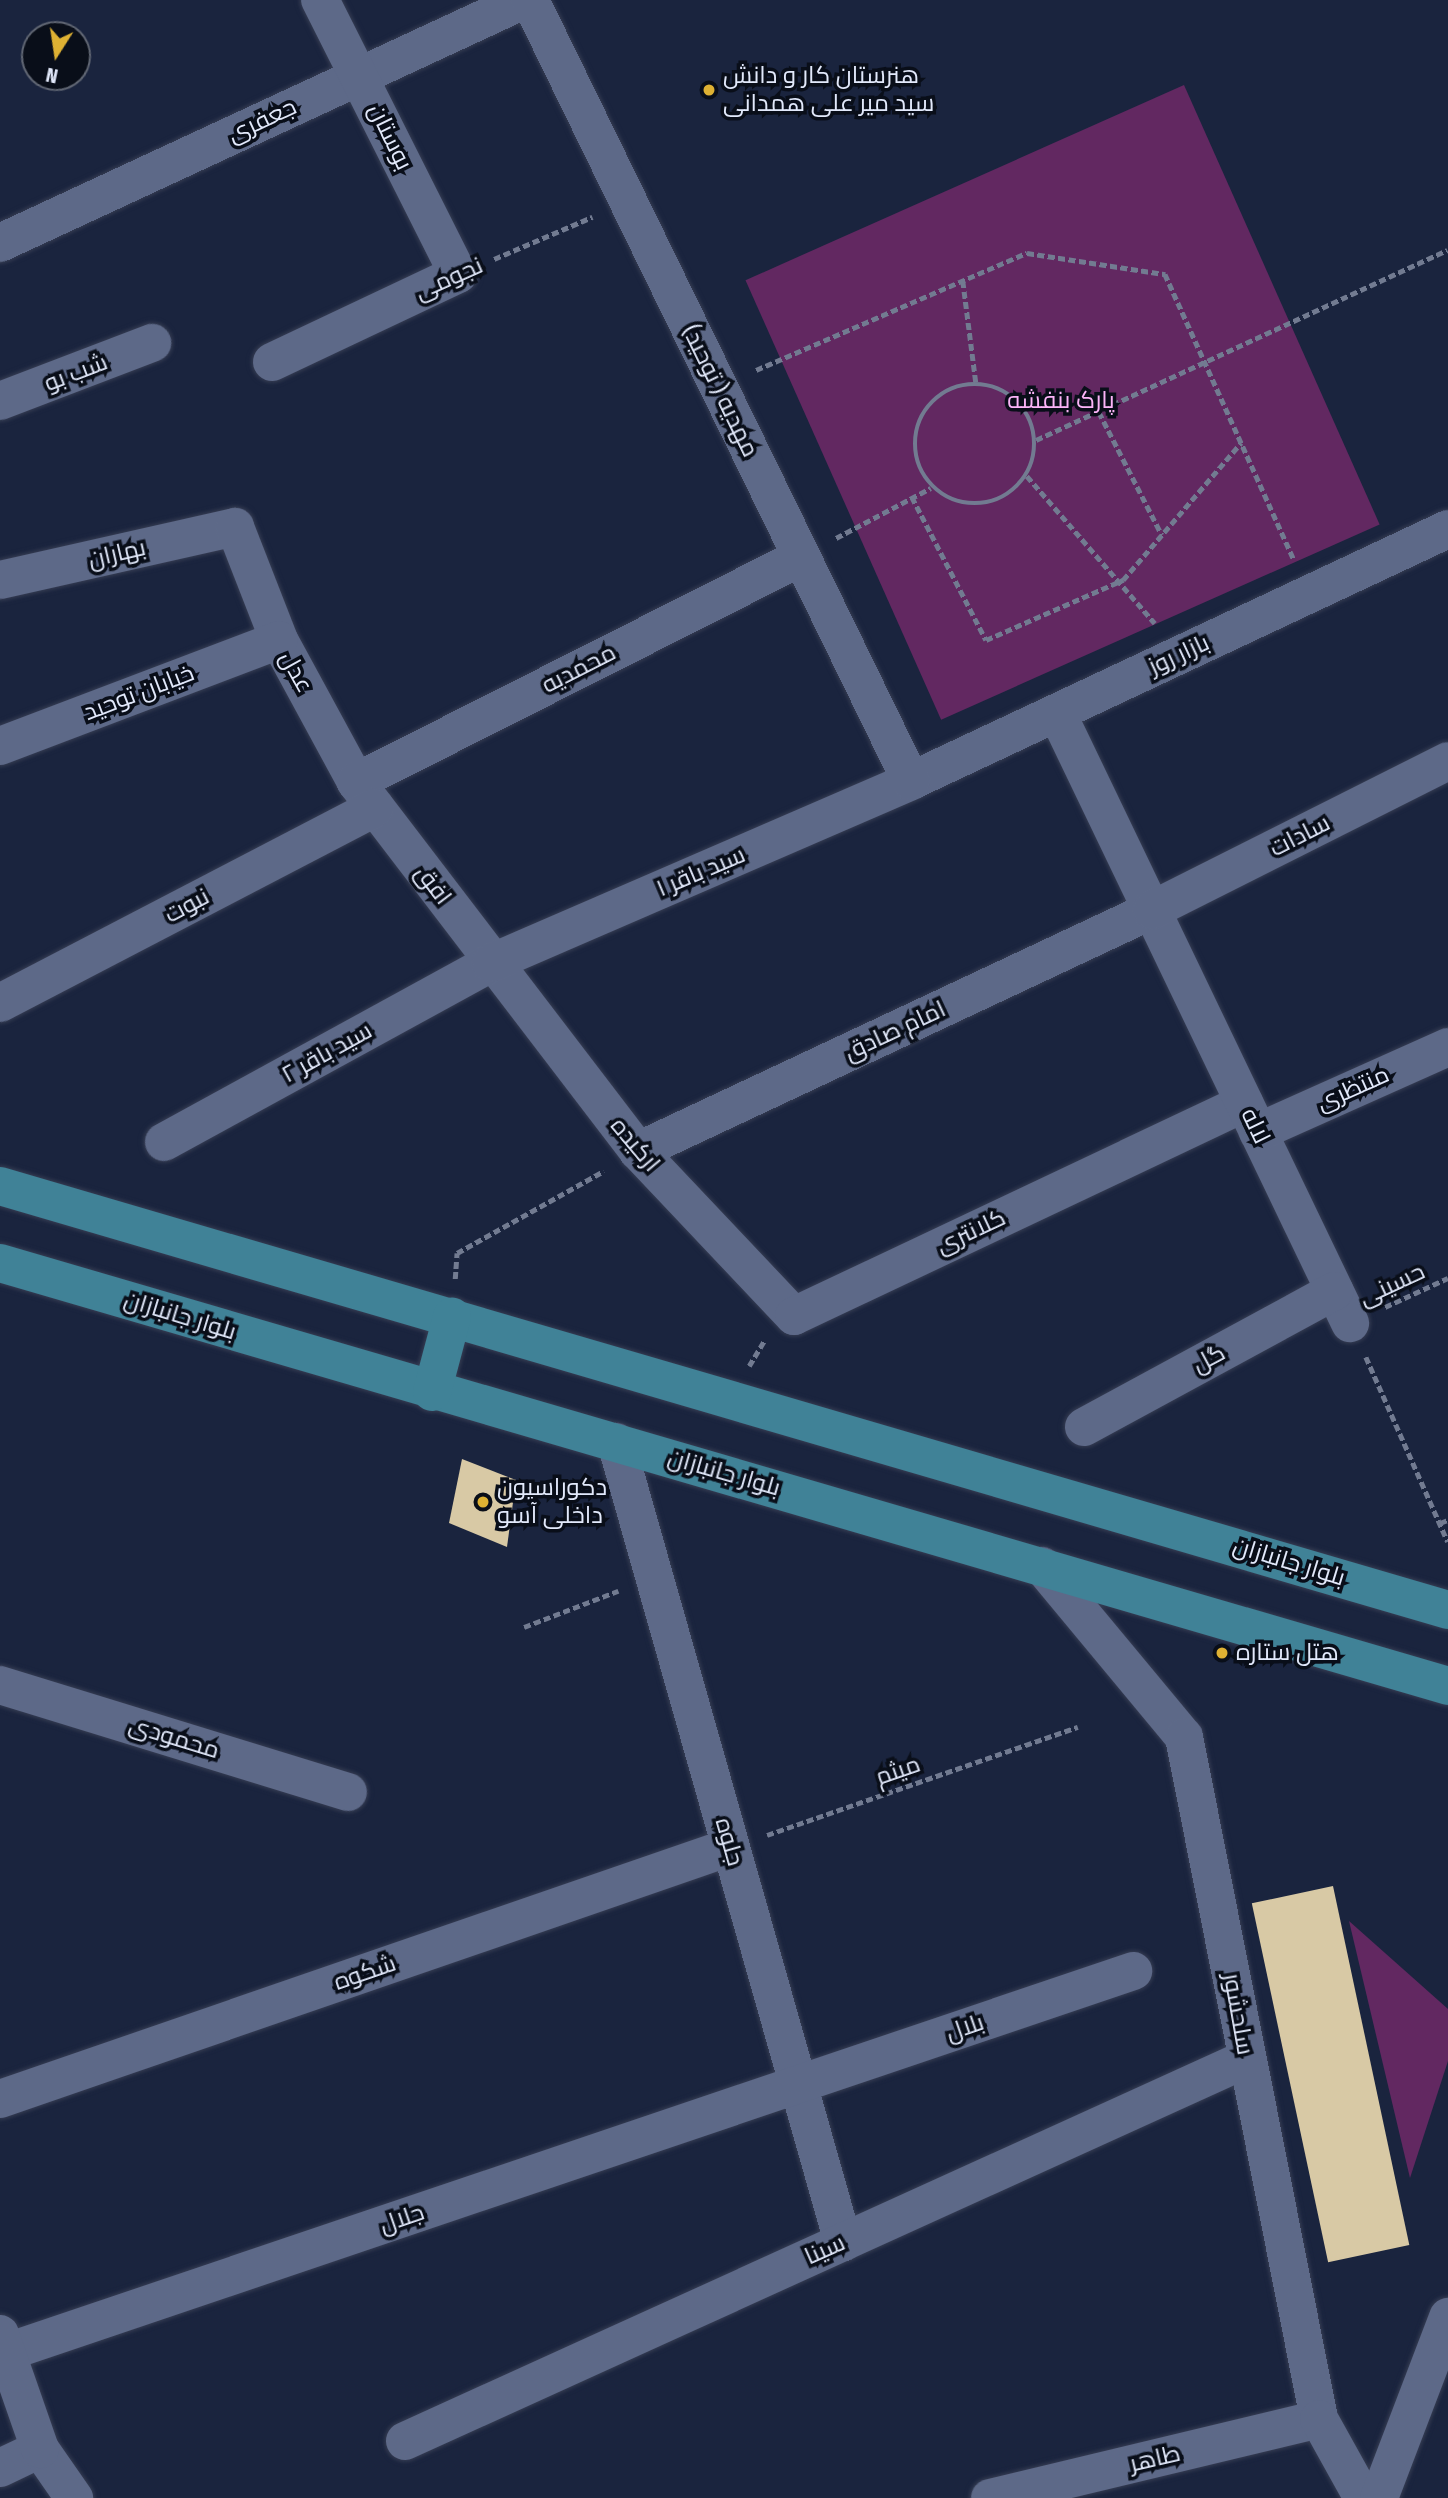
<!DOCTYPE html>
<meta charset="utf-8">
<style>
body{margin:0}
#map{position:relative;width:1448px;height:2498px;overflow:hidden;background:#1a243e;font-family:"Fira Sans Condensed",Cairo,sans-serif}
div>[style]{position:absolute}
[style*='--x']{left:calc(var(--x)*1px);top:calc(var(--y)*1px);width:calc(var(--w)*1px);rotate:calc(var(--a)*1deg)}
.green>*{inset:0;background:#622861;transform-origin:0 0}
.building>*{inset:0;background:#d8c9a5;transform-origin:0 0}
.path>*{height:4.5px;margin-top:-2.25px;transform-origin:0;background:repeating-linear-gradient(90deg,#727b91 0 7px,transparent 0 10.5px)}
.path>.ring{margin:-2.25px;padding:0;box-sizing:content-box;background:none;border:4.5px solid #727b91;border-radius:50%}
.roads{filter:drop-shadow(0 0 2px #363d53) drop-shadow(0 0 2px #363d53)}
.street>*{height:38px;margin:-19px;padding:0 19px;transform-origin:19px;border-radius:19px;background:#5d6988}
.secondary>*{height:38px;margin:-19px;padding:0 19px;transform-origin:19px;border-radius:19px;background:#5d6988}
.primary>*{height:38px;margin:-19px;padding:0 19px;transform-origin:19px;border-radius:19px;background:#408297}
.dots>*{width:19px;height:19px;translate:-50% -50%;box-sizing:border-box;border:4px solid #090e19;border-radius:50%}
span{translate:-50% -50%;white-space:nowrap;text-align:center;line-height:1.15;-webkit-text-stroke:7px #090e19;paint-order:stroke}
.poi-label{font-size:24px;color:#e2e9fb}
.left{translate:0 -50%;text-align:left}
.street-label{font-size:24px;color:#e2e9fb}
.park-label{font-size:24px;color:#fbb4f8}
.north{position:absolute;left:21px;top:21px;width:70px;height:70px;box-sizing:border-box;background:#090e19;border:2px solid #606673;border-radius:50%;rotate:192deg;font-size:19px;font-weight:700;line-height:28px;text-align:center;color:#e2e9fb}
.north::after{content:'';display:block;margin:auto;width:24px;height:32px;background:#deb133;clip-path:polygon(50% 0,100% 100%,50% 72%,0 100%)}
</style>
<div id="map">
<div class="green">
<i style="left:1184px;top:85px;width:481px;height:480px;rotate:66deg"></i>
<i style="clip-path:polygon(1349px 1921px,1448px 2009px,1448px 2061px,1410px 2178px)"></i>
</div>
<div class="building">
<i style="clip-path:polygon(462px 1459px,516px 1480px,507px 1547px,449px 1523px)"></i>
<i style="left:1333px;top:1886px;width:367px;height:83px;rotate:78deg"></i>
</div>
<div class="path">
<i style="--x:494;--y:259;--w:107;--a:-23.2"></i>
<i style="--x:963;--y:281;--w:102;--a:82.7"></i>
<i style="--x:756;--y:370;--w:295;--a:-23.4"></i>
<i style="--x:1027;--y:253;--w:140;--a:8.7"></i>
<i style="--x:1165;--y:274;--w:312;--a:65.7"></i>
<i class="ring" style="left:915px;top:384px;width:115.5px;height:115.5px"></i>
<i style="--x:1099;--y:412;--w:138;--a:62.9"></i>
<i style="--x:1036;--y:440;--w:453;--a:-24.8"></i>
<i style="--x:1027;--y:476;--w:195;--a:49"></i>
<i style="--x:912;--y:497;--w:161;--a:62.6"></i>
<i style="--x:986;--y:640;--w:150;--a:-23.7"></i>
<i style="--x:1123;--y:580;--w:181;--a:-49.3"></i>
<i style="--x:836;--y:538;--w:107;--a:-27.8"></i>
<i style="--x:455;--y:1279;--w:26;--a:-86"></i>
<i style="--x:457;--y:1253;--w:168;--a:-29.2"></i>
<i style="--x:1385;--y:1307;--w:69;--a:-24.7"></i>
<i style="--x:1366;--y:1357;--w:202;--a:66.1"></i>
<i style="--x:749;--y:1366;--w:29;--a:-59"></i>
<i style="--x:1440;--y:1523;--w:9;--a:-21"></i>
<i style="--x:524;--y:1627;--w:101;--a:-21"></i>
<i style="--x:767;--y:1835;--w:329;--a:-19.2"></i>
</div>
<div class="roads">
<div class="street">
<i style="--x:0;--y:243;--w:578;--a:-24.88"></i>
<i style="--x:272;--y:362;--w:206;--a:-25.3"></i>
<i style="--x:458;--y:274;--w:307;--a:-116.7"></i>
<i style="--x:0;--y:401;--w:163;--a:-20.9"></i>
<i style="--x:0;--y:580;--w:241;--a:-12.7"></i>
<i style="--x:235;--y:527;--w:121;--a:68.7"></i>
<i style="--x:279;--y:640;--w:162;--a:61.5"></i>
<i style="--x:356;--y:782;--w:464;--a:52.6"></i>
<i style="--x:638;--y:1151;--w:227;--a:46.6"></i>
<i style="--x:794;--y:1316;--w:498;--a:-25.3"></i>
<i style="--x:1057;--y:713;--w:677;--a:64.34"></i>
<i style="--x:0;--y:746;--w:298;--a:-20.8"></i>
<i style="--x:356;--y:782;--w:499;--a:-26.8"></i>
<i style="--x:0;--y:1003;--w:423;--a:-27.5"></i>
<i style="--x:1258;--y:1132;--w:208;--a:-24.1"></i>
<i style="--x:164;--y:1142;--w:373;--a:-28.7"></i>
<i style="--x:491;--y:963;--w:458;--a:-23.4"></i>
<i style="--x:911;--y:781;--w:593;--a:-25.14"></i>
<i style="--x:638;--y:1151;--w:568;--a:-25.12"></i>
<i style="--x:1152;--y:910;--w:331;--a:-26.7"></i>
<i style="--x:1084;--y:1427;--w:285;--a:-28.5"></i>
<i style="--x:616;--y:1442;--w:832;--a:74.16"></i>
<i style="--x:0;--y:1685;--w:364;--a:17.1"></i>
<i style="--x:0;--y:2099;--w:772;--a:-19.04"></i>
<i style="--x:7;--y:2352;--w:1189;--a:-18.69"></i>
<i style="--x:405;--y:2441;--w:924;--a:-24.43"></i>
<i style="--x:0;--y:2468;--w:44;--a:-25.4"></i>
<i style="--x:40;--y:2449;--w:60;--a:55.2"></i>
<i style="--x:990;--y:2498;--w:338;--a:-13.5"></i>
</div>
<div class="secondary">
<i style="--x:530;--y:0;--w:869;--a:64"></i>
<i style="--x:1042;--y:1566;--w:222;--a:50.3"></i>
<i style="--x:1184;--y:1737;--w:695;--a:78.8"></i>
<i style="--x:1319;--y:2419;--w:90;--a:60.9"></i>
<i style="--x:0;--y:2334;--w:122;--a:70.8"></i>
<i style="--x:1379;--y:2498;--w:194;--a:-69.1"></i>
</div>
<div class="primary">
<i style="--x:0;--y:1186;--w:1509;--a:16.32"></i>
<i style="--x:0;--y:1263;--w:1509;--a:16.28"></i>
<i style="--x:432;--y:1392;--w:78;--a:-75.1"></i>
</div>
</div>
<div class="dots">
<i style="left:709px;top:90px;background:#deb133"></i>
<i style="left:483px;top:1502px;background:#deb133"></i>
<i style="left:1222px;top:1653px;background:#deb133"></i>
</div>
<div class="poi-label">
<span class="left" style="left:723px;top:90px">هنرستان کار و دانش<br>سید میر علی همدانی</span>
<span class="left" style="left:497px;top:1502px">دکوراسیون<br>داخلی آسو</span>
<span class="left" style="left:1236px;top:1653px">هتل ستاره</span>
</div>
<div class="street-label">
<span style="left:262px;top:121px;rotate:-25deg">جعفری</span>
<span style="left:390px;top:137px;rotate:64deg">بوستان</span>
<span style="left:449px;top:279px;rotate:-24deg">نجومی</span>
<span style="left:76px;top:373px;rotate:-21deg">شب بو</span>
<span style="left:720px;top:391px;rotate:64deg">مهدیه ( توحید)</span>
<span style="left:117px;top:554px;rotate:-13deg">بهاران</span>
<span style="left:1179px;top:655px;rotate:-25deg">بازار روز</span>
<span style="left:579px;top:669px;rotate:-27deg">محمدیه</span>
<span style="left:296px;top:672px;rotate:61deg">عدل</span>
<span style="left:139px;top:693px;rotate:-21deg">خیابان توحید</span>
<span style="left:1300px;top:836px;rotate:-27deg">سادات</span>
<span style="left:701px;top:872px;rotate:-23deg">سید باقر ۱</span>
<span style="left:433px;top:885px;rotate:53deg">افق</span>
<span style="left:187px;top:906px;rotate:-28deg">نبوت</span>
<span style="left:895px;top:1031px;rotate:-25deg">امام صادق</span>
<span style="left:327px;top:1053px;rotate:-29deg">سید باقر ۲</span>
<span style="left:1353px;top:1089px;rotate:-24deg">منتظری</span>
<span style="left:1255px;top:1126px;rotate:64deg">لاله</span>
<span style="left:635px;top:1145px;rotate:50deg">ارکیده</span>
<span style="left:971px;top:1232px;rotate:-25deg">کلانتری</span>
<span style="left:1392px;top:1285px;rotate:-25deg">حسینی</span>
<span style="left:180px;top:1316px;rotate:17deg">بلوار جانبازان</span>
<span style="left:1209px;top:1359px;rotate:-28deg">گل</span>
<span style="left:724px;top:1473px;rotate:16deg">بلوار جانبازان</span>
<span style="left:1289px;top:1562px;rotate:17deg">بلوار جانبازان</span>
<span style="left:174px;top:1738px;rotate:17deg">محمودی</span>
<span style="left:898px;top:1771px;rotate:-19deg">میثم</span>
<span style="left:729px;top:1842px;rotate:74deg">جلوه</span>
<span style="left:365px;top:1973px;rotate:-19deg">شکوه</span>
<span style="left:1238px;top:2014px;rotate:80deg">سلحشور</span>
<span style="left:965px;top:2028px;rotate:-19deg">بلال</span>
<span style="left:402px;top:2219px;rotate:-19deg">جلال</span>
<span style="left:825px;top:2250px;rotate:-24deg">سینا</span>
<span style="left:1155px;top:2459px;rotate:-13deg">طاهر</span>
</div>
<div class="park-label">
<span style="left:1061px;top:401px">پارک بنفشه</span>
</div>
<div class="north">N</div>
</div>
